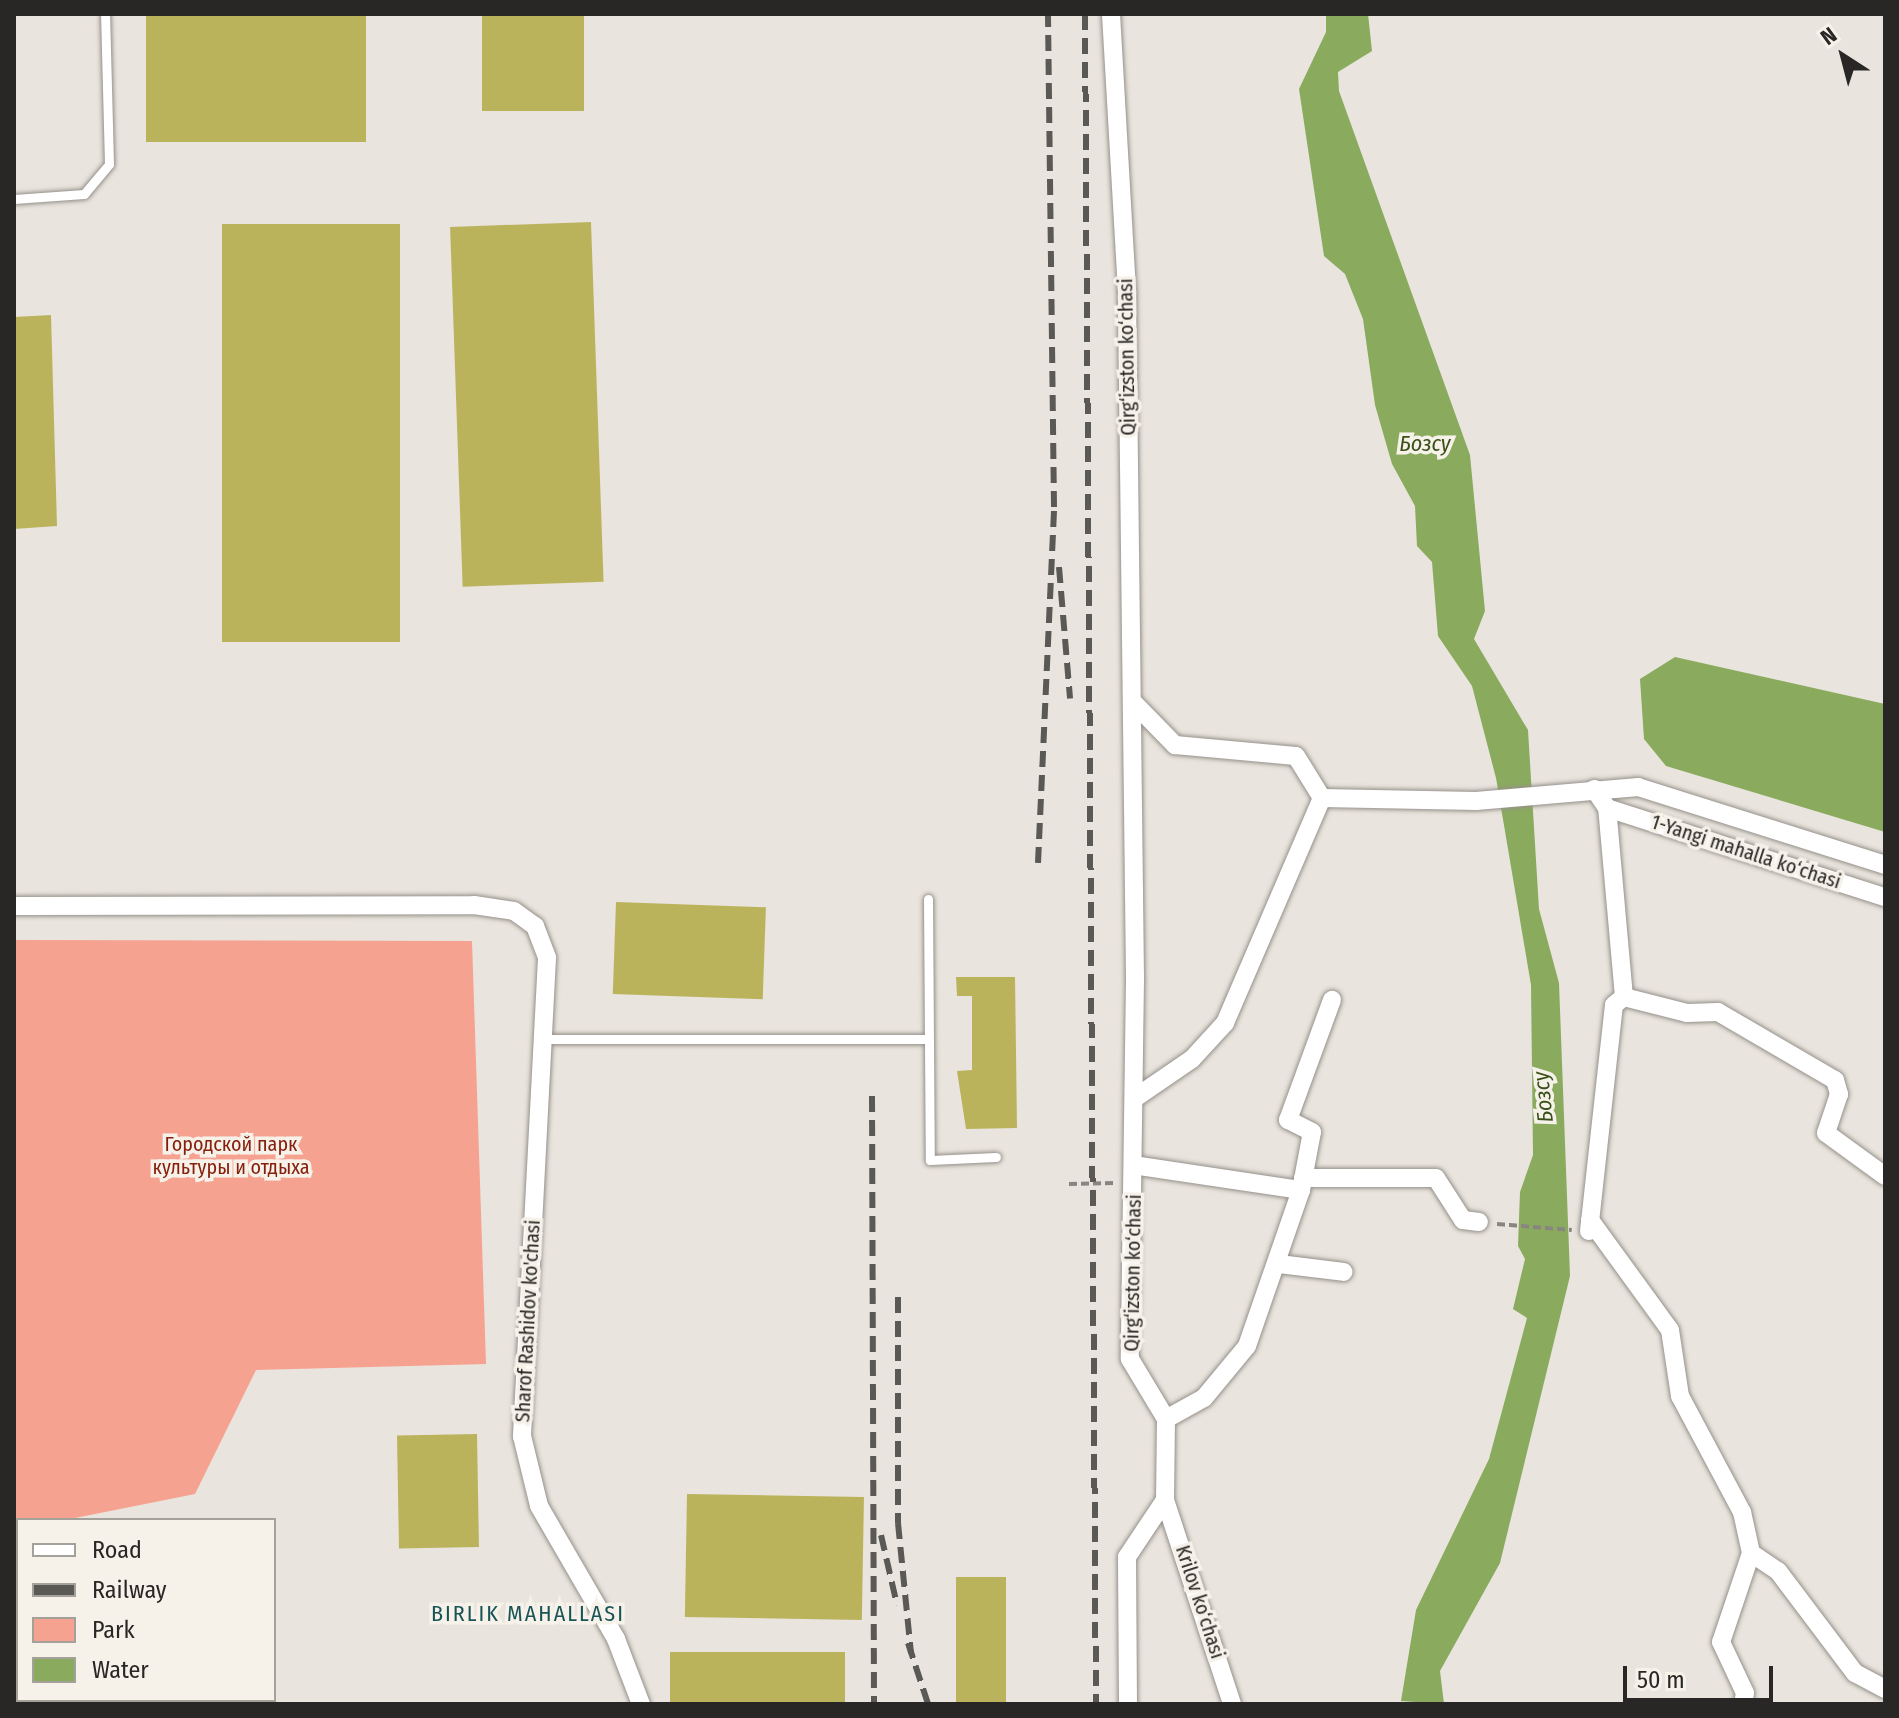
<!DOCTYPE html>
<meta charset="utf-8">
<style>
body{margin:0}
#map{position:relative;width:1899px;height:1718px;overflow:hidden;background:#e9e4dd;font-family:"Fira Sans Condensed",sans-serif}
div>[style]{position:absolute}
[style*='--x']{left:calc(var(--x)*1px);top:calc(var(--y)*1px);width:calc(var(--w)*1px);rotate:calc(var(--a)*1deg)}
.green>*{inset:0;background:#f6a290}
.water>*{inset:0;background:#8aab5e}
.building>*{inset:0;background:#bbb35c;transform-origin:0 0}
.path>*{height:4px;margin-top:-2px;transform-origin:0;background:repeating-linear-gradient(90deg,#898681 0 8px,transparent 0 12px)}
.roads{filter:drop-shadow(0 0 2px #95908a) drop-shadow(0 0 2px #95908a)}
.lane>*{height:9px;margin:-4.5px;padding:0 4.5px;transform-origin:4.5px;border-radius:4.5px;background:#fff}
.street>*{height:18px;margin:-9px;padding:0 9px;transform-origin:9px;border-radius:9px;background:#fff}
.rail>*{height:6px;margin-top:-3px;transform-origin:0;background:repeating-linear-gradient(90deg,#5b5955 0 16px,transparent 0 24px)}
span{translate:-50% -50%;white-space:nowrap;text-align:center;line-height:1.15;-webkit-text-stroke:7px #f6f2ea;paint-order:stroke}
.street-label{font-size:20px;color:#292725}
.park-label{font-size:20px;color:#86200d}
.water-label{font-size:22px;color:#3a5019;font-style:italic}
.neighbourhood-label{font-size:22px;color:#185457;letter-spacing:2px}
.frame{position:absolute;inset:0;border:16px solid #292725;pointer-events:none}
.legend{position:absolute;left:16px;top:1518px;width:260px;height:184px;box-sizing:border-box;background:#f6f2ea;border:2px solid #a4a19b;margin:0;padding:10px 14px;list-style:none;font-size:24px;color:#292725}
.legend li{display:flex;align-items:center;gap:16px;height:40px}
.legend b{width:40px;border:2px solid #a4a19b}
.north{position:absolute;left:1803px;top:16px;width:80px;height:80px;-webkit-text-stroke:6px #f6f2ea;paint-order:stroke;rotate:324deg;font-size:22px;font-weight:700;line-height:32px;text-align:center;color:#292725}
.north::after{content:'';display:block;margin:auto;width:28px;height:36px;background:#292725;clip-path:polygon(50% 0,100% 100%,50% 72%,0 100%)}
.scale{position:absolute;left:1623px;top:1666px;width:150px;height:36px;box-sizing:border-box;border:4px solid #292725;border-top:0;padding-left:10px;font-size:24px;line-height:28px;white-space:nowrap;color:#292725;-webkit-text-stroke:6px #f6f2ea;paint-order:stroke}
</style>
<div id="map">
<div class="green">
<i style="clip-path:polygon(14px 940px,472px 941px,486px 1364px,256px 1370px,195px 1494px,65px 1520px,18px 1520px,18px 1700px,56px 1704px,14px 1704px)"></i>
</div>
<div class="water">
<i style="clip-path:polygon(1326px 14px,1368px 14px,1372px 51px,1338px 72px,1339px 91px,1470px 455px,1485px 611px,1474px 639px,1528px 730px,1539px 909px,1559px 983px,1570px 1276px,1500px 1563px,1440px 1671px,1444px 1704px,1401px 1701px,1416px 1610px,1489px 1459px,1527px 1318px,1513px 1309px,1525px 1259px,1518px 1246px,1520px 1192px,1533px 1155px,1531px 985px,1496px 778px,1472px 686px,1438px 636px,1432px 562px,1417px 546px,1415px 506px,1392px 464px,1375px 405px,1363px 319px,1345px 274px,1324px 256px,1299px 89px,1326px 32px)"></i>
<i style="clip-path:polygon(1675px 657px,1885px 704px,1885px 832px,1666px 766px,1644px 739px,1640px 679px)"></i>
</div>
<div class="building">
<i style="left:146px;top:14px;width:220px;height:128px"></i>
<i style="left:482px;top:14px;width:102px;height:97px"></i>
<i style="left:591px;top:222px;width:360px;height:141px;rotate:88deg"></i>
<i style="left:400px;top:224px;width:418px;height:178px;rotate:90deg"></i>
<i style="clip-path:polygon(51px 315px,57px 526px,14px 529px,14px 317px)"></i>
<i style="left:616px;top:902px;width:150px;height:92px;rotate:2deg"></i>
<i style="clip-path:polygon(956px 977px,1015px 977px,1017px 1128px,966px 1129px,957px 1071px,972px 1070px,972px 996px,957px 996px)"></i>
<i style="left:477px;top:1434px;width:113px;height:80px;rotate:89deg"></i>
<i style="left:687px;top:1494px;width:177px;height:123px;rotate:1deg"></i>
<i style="left:1006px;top:1577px;width:127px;height:50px;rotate:90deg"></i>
<i style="left:845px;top:1652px;width:52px;height:175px;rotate:90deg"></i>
</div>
<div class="path">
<i style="--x:1069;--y:1184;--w:45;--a:-1.3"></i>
<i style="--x:1497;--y:1224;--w:75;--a:4.6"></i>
</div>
<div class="roads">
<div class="lane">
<i style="--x:14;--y:199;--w:70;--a:-4.1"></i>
<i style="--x:84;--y:194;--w:39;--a:-50"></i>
<i style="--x:109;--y:164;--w:150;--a:-91.5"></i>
<i style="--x:928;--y:899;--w:261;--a:89.6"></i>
<i style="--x:930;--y:1160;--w:66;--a:-2.6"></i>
<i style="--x:545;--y:1039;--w:383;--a:0"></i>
</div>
<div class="street">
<i style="--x:1111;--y:14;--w:280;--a:86.7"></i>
<i style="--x:1127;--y:294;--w:685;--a:89.33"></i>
<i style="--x:1135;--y:979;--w:380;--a:90.8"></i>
<i style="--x:1130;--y:1359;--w:70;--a:59"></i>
<i style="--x:1166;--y:1419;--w:81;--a:90.7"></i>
<i style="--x:1165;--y:1500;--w:215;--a:71.8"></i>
<i style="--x:1132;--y:701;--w:62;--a:45.7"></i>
<i style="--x:1175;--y:745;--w:121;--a:5.2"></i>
<i style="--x:1296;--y:756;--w:49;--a:58.2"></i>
<i style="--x:1322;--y:798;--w:154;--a:1.1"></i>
<i style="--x:1476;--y:801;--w:163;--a:-4.9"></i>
<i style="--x:1638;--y:787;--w:259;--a:17.5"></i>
<i style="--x:1607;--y:808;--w:292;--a:17.8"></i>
<i style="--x:14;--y:906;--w:460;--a:-0.1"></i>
<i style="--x:474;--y:905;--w:40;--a:8.5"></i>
<i style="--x:514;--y:911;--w:26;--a:36"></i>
<i style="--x:535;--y:926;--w:34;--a:69"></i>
<i style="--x:547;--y:958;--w:479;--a:93"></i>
<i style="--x:522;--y:1436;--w:72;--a:76.3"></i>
<i style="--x:539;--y:1506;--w:154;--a:59.9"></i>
<i style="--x:616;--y:1639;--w:70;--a:69"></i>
<i style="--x:1624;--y:997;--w:65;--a:14.3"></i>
<i style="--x:1687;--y:1013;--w:31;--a:-2"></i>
<i style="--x:1718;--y:1012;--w:135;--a:30.2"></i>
<i style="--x:1835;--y:1080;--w:15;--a:74"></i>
<i style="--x:1839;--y:1094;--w:41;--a:108.4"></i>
<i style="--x:1826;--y:1133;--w:73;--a:36.1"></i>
<i style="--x:1135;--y:1098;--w:69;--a:-34.4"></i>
<i style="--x:1192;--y:1059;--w:49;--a:-47.5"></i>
<i style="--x:1225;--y:1023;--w:245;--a:-66.7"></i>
<i style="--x:1133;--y:1165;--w:170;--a:8.5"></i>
<i style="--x:1303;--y:1178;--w:133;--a:0"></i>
<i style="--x:1436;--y:1178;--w:50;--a:57.3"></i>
<i style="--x:1463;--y:1220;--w:16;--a:7"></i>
<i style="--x:1590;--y:1220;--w:136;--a:54"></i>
<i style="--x:1670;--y:1330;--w:67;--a:81.4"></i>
<i style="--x:1680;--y:1396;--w:132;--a:61.9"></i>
<i style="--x:1742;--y:1512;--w:42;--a:77.6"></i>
<i style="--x:1751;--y:1553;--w:94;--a:108.6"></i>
<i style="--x:1721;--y:1642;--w:56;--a:64.8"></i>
<i style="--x:1745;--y:1693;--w:11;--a:100"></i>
<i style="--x:1589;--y:1231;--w:227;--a:-83.7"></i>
<i style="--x:1614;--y:1005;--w:13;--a:-39"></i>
<i style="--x:1624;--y:997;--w:190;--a:-95.1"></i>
<i style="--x:1607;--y:808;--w:23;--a:-124"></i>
<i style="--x:1279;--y:1264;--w:65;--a:7"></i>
<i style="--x:1166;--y:1419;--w:43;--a:-28.9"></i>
<i style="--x:1204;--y:1398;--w:67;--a:-50.4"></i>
<i style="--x:1247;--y:1346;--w:165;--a:-70.9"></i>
<i style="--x:1301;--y:1190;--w:59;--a:-79.3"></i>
<i style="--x:1312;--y:1132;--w:27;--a:-153"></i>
<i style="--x:1288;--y:1120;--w:128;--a:-69.9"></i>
<i style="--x:1751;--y:1553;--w:32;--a:34"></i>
<i style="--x:1778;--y:1571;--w:128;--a:53"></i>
<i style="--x:1855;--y:1673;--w:34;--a:28"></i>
<i style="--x:1128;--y:1704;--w:147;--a:-90.4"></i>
<i style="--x:1127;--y:1557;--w:69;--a:-56.3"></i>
</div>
</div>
<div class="rail">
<i style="--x:1085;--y:14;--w:1690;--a:89.63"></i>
<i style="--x:1059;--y:567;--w:132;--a:85.2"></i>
<i style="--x:1038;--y:863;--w:356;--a:-87.4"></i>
<i style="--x:1054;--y:507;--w:493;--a:-90.7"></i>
<i style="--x:872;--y:1096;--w:608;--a:89.81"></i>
<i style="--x:898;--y:1297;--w:226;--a:90"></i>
<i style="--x:898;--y:1523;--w:131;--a:84.3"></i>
<i style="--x:881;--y:1535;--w:72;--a:77.1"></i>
<i style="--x:908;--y:1643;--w:64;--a:71.8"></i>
</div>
<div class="street-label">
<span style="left:1127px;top:357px;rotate:-91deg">Qirg‘izston ko‘chasi</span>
<span style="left:1746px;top:852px;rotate:18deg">1-Yangi mahalla ko‘chasi</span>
<span style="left:1133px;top:1273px;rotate:-89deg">Qirg‘izston ko‘chasi</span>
<span style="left:528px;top:1321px;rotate:-87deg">Sharof Rashidov ko'chasi</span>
<span style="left:1200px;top:1602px;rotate:72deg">Krilov ko‘chasi</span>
</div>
<div class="park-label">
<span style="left:231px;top:1156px">Городской парк<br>культуры и отдыха</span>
</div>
<div class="water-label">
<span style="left:1425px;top:444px">Бозсу</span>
<span style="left:1543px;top:1097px;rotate:-96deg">Бозсу</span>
</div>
<div class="neighbourhood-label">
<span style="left:528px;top:1614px">BIRLIK MAHALLASI</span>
</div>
<div class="frame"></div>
<ul class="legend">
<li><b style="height:10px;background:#fff"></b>Road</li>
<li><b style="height:10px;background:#5b5955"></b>Railway</li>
<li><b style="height:22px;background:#f6a290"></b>Park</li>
<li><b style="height:22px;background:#8aab5e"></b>Water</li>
</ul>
<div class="north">N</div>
<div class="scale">50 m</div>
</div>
